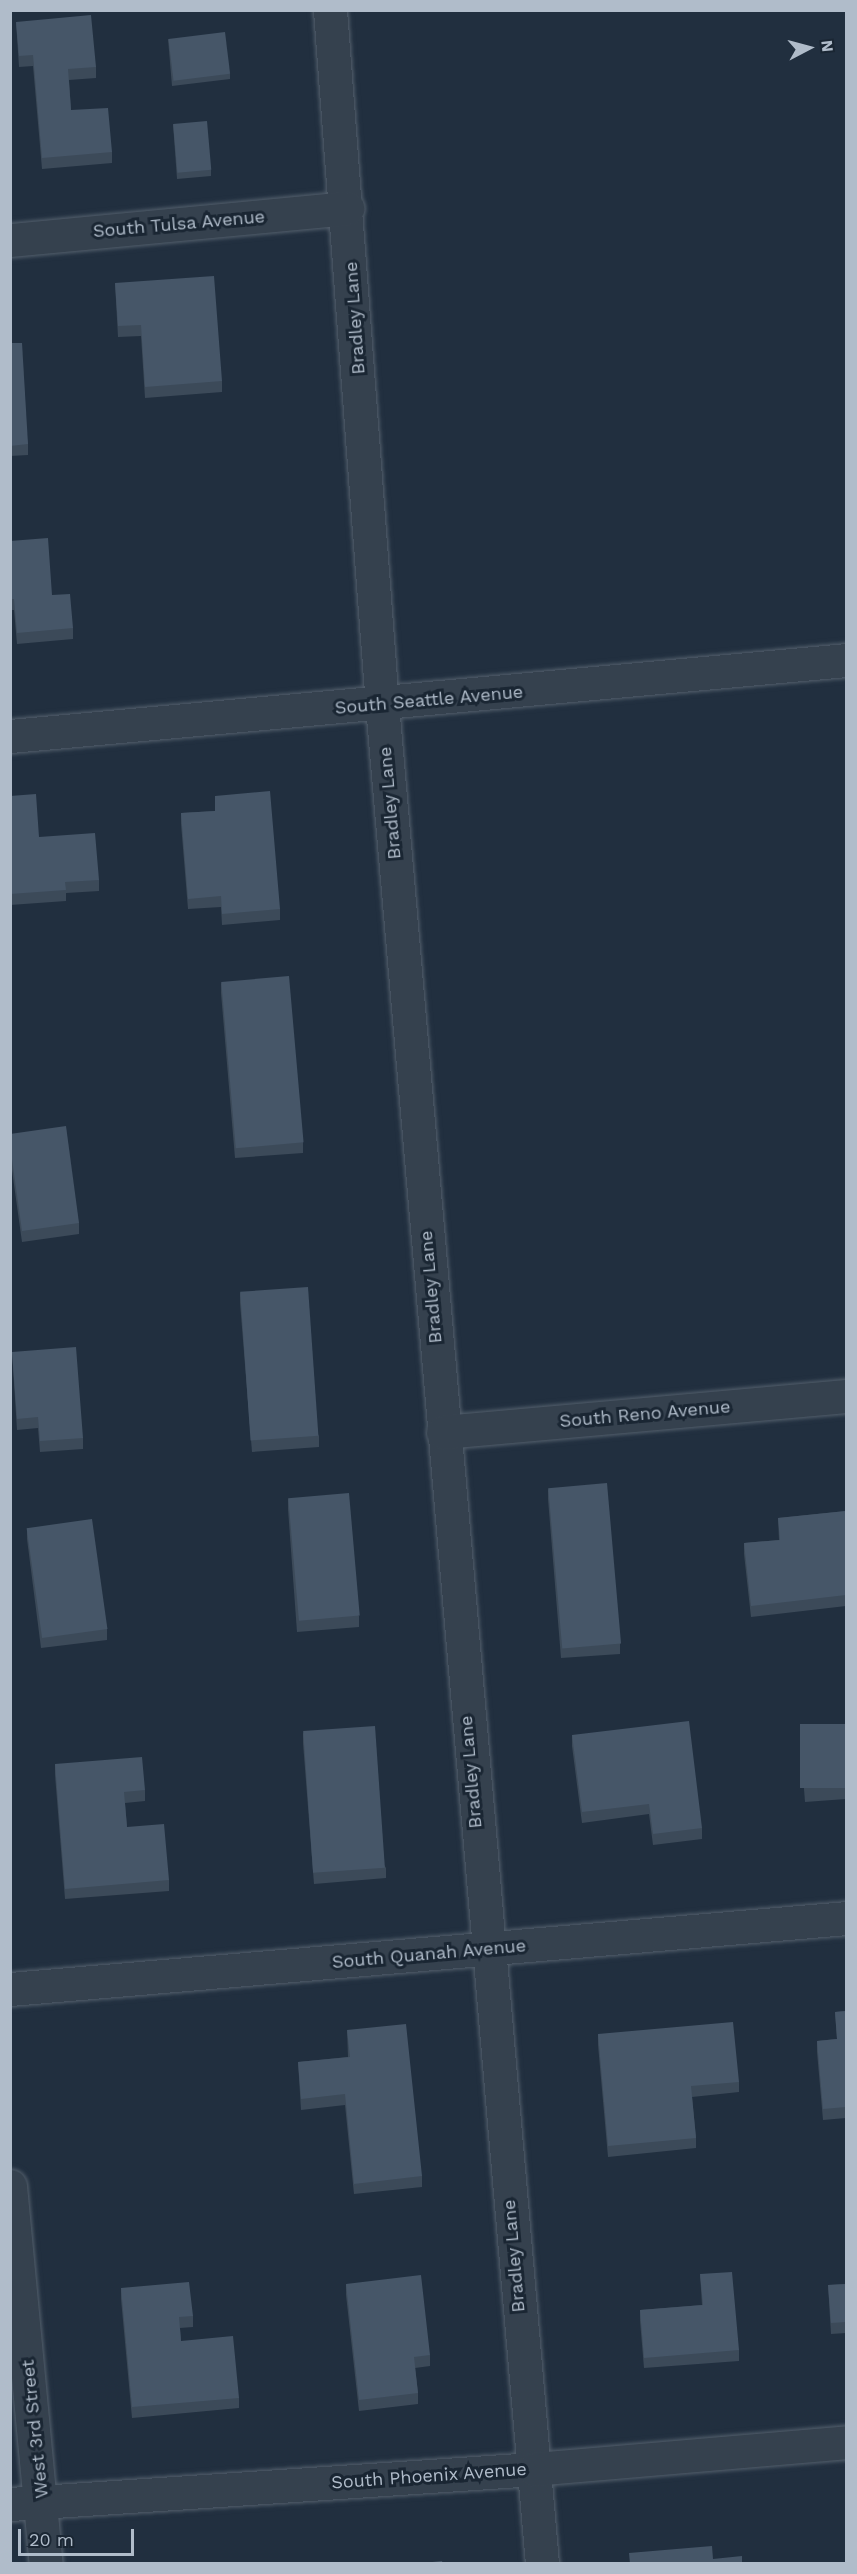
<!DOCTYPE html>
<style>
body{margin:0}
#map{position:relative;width:857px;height:2574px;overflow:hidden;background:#212f3f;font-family:"Work Sans",sans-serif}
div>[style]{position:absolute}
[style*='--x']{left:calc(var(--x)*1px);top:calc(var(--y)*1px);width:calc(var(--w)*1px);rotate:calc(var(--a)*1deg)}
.roads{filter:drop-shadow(0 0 2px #535f6c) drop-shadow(0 0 2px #535f6c)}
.minor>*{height:33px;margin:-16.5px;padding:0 16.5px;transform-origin:16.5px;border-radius:16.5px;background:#35414e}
.wall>*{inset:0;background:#3c4a59}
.building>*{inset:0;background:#465668;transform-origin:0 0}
span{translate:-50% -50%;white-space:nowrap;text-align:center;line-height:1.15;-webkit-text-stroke:6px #1a2633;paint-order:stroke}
.street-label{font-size:18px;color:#b0bcca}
.frame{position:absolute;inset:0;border:12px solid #b0bcca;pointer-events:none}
.north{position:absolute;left:779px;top:18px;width:60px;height:60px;-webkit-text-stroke:4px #1a2633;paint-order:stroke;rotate:84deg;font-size:16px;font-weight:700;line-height:24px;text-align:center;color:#b0bcca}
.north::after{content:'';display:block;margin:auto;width:21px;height:27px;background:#b0bcca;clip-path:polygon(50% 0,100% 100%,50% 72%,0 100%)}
.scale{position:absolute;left:18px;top:2529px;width:116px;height:27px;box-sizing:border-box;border:3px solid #b0bcca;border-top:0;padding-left:8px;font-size:18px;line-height:21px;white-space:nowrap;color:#b0bcca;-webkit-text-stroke:4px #1a2633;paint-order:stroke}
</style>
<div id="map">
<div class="roads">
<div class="minor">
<i style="--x:330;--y:10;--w:697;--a:85.72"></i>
<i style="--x:382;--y:705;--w:1866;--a:85.08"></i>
<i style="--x:10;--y:240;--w:339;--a:-5.4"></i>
<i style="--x:10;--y:736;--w:839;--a:-5.19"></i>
<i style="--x:443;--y:1432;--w:405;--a:-5.1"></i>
<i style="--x:10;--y:1989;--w:839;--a:-4.85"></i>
<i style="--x:10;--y:2186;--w:380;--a:84.6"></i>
<i style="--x:10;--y:2504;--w:525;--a:-3.82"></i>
<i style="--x:534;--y:2469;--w:313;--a:-4.9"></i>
</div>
</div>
<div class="wall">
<i style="clip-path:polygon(16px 22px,96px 67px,96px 78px,69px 80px,71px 110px,112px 152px,112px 163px,42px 169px,33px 66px,19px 67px)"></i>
<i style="clip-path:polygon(168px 39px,230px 74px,230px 79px,172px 86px)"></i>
<i style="clip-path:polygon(173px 124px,211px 170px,211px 176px,177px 179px)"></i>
<i style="clip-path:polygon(115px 283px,222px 381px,222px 392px,145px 398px,141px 336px,118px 337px)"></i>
<i style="clip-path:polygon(10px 343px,28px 444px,28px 455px,10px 456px)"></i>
<i style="clip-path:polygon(10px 541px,52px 595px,73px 628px,73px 639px,17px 644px,14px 610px,10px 610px)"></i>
<i style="clip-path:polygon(10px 796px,39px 837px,99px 880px,99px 891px,66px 893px,66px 901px,10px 905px)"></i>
<i style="clip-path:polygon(215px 796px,280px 909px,280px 920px,222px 925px,221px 907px,188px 909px,181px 824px,181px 813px,215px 811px)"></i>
<i style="clip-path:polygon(221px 982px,303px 1142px,303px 1153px,235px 1158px,221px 993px)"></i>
<i style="clip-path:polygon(10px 1134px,79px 1223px,79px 1234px,22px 1242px,10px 1156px)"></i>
<i style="clip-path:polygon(240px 1292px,319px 1436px,319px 1447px,252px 1452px,240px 1303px)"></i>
<i style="clip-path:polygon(12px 1352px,83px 1438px,83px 1449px,40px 1452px,38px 1428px,17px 1430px)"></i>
<i style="clip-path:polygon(548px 1488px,620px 1643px,620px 1654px,561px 1658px,548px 1499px)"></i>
<i style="clip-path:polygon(288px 1498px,359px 1616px,359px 1627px,297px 1632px,288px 1509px)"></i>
<i style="clip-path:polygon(846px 1511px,846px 1606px,751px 1617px,744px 1554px,744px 1543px,779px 1540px,778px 1518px)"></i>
<i style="clip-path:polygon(27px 1528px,107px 1629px,107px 1640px,41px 1648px,27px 1539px)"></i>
<i style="clip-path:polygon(846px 1724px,846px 1799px,805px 1802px,800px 1738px,800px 1727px)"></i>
<i style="clip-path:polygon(303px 1732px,386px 1868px,386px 1878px,314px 1884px,303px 1743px)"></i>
<i style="clip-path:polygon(572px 1735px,702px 1828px,702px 1839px,653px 1845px,649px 1814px,582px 1823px,572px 1746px)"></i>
<i style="clip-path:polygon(55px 1764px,145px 1790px,145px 1801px,125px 1803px,127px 1827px,169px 1880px,169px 1891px,65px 1899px,55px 1775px)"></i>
<i style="clip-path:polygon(846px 2011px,846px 2118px,823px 2120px,817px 2052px,817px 2041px,837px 2039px,835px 2012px)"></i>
<i style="clip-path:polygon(347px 2030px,422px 2176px,422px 2187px,354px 2194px,345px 2105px,301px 2110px,298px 2062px,348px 2057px)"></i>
<i style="clip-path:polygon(598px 2034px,739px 2082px,739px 2092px,692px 2097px,696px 2138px,696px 2148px,608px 2157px,598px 2045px)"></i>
<i style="clip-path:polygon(700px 2274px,739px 2350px,739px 2361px,644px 2368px,640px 2321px,640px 2310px,702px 2305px)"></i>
<i style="clip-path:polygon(346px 2284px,430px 2355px,430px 2366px,415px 2368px,418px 2393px,418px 2404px,359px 2411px,346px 2295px)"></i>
<i style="clip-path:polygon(846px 2284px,846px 2333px,831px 2334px,828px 2285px)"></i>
<i style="clip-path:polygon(121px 2288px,193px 2316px,193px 2327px,180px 2328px,181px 2341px,239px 2398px,239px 2408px,132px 2418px,121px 2299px)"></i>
</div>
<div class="building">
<i style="clip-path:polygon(91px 15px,96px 67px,68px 69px,71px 110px,108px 108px,112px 152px,42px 158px,33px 55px,19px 56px,16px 22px)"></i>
<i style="left:225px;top:32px;width:42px;height:57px;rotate:83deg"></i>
<i style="left:207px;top:121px;width:49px;height:34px;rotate:85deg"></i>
<i style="clip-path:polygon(214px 276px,222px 381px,145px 387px,141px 325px,118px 326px,115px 283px)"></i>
<i style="clip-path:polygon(10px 343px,22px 343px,28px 444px,10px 446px)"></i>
<i style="clip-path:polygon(48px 538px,52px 595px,70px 594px,73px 628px,17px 633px,14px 599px,10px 599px,10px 541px)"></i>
<i style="clip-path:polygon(270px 791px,280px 909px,222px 914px,221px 896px,188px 899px,181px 813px,215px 811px,215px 796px)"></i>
<i style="clip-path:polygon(36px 794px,39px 837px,95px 833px,99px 880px,65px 882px,66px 890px,10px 894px,10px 796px)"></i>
<i style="left:289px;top:976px;width:167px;height:68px;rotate:85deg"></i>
<i style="clip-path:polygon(66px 1126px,79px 1223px,22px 1231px,10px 1145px,10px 1134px)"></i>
<i style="left:308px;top:1287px;width:149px;height:68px;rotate:86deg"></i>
<i style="clip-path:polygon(76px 1347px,83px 1438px,40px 1441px,38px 1417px,17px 1419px,12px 1352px)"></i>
<i style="left:607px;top:1483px;width:161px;height:59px;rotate:85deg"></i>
<i style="left:349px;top:1493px;width:123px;height:61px;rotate:85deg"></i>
<i style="clip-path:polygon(846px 1511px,846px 1595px,751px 1606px,744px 1543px,780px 1540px,778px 1518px)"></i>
<i style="left:92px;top:1519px;width:111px;height:66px;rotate:82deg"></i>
<i style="clip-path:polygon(689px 1721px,702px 1828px,653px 1834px,649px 1804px,582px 1812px,572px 1735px)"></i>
<i style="left:846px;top:1724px;width:64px;height:46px;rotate:90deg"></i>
<i style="left:375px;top:1726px;width:142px;height:72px;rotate:86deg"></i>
<i style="clip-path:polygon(142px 1757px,145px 1790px,124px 1792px,127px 1827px,164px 1824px,169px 1880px,65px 1889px,55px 1764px)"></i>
<i style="clip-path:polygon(846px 2011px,846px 2107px,823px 2109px,817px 2041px,837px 2039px,835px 2012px)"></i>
<i style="clip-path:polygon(733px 2022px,739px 2082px,691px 2086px,696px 2138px,608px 2146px,598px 2034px)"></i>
<i style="clip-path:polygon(406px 2024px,422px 2176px,354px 2184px,345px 2094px,301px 2099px,298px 2062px,350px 2057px,347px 2030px)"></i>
<i style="clip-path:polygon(732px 2272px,739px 2350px,644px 2358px,640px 2310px,703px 2305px,700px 2274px)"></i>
<i style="clip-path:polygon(421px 2275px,430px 2355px,414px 2357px,418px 2393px,359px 2400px,346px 2284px)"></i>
<i style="clip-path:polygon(189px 2282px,193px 2316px,179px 2317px,181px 2341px,233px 2336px,239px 2398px,132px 2407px,121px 2288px)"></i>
<i style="clip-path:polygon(846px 2284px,846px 2322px,831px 2323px,828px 2285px)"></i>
<i style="clip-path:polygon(712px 2546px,713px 2559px,742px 2556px,742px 2564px,630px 2564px,629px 2553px)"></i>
<i style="clip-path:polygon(442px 2561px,443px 2564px,413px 2564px)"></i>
</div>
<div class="street-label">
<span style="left:179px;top:224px;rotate:-5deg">South Tulsa Avenue</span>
<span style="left:355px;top:318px;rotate:-94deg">Bradley Lane</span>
<span style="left:429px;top:700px;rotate:-5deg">South Seattle Avenue</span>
<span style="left:390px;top:803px;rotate:-95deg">Bradley Lane</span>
<span style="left:431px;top:1287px;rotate:-95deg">Bradley Lane</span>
<span style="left:645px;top:1414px;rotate:-5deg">South Reno Avenue</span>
<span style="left:471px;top:1772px;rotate:-95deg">Bradley Lane</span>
<span style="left:429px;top:1954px;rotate:-5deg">South Quanah Avenue</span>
<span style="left:514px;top:2256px;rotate:-95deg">Bradley Lane</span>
<span style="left:35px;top:2429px;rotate:-96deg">West 3rd Street</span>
<span style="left:429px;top:2476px;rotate:-4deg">South Phoenix Avenue</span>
</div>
<div class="frame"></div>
<div class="north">N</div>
<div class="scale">20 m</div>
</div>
